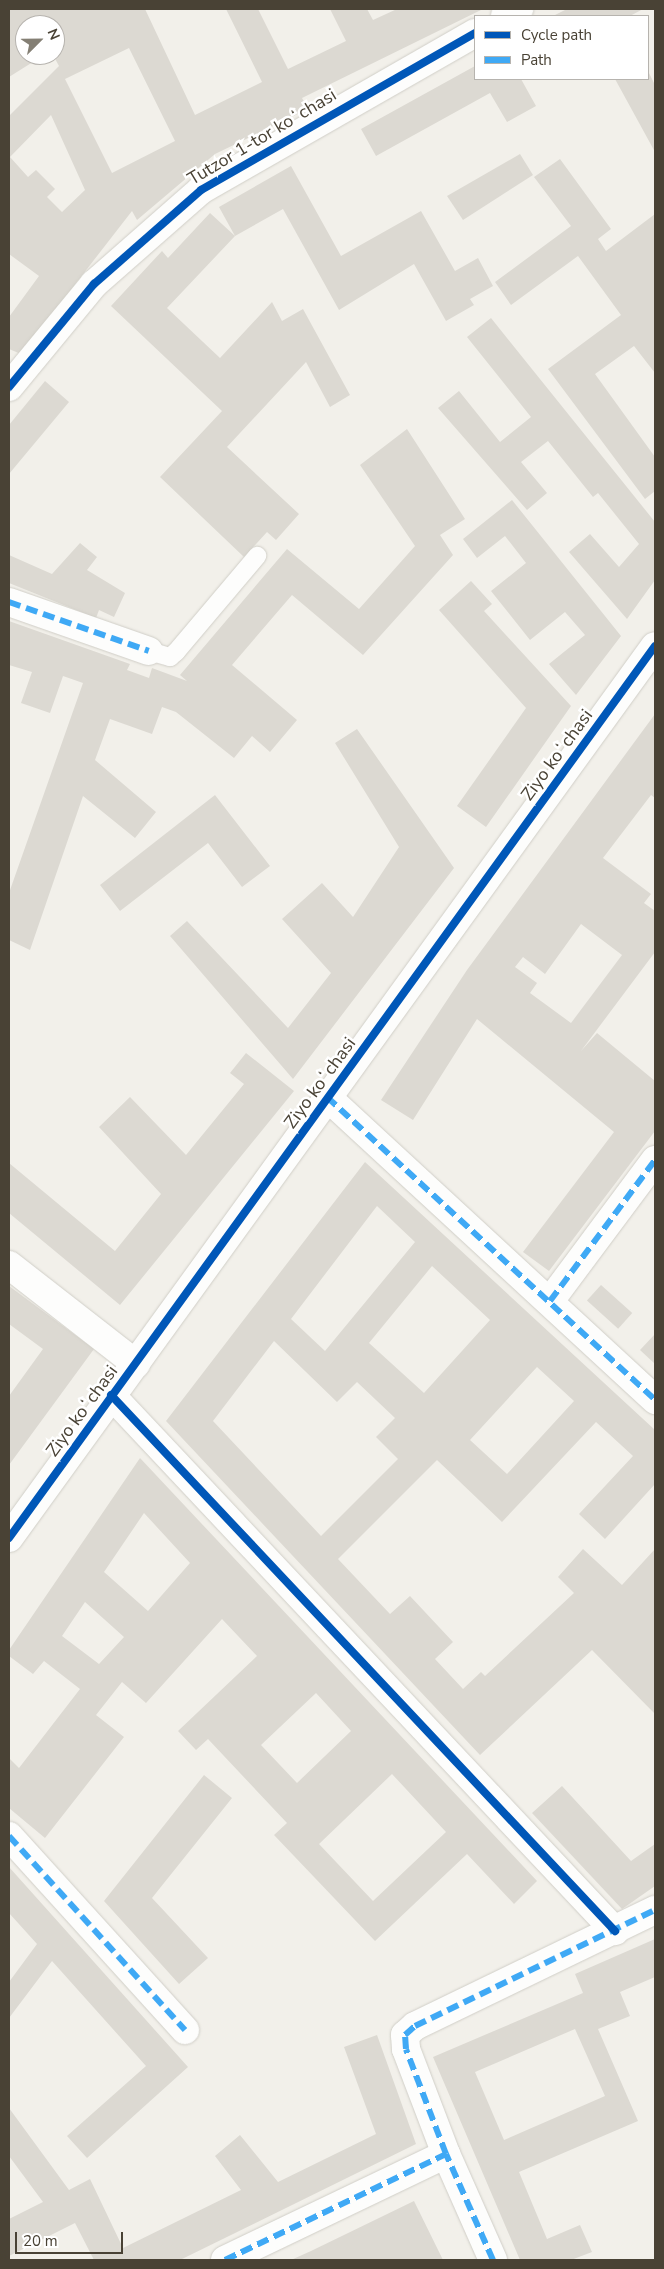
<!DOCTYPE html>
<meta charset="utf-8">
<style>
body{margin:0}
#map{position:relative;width:664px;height:2269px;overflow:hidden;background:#f2f0ea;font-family:"Nunito Sans",sans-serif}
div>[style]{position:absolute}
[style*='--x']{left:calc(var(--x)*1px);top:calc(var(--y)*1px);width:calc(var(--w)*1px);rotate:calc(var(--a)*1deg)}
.building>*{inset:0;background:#dcd9d2;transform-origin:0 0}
.roads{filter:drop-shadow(0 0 1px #d0cec7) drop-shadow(0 0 1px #d0cec7)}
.service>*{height:18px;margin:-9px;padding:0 9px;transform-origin:9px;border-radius:9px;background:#fdfdfc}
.minor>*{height:28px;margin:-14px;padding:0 14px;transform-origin:14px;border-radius:14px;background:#fdfdfc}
.tertiary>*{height:28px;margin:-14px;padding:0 14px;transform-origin:14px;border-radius:14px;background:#fdfdfc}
.quiet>*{height:6px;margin-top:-3px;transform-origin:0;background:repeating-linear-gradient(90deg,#3fa9f5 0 12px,transparent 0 18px)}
.cycleway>*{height:8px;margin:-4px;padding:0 4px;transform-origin:4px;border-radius:4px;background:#0057b8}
span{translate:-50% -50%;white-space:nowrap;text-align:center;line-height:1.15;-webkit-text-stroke:5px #fff;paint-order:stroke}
.street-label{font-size:18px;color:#494235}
.frame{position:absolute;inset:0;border:10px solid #494235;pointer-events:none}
.legend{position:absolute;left:474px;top:15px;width:175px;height:65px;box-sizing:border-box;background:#fff;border:1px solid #b6b3ae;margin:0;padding:6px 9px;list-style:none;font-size:15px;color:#494235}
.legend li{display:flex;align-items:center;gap:10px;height:25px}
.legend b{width:25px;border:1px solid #b6b3ae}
.north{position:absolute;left:15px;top:15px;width:50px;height:50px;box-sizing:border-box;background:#fff;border:1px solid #b6b3ae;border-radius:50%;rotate:67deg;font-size:14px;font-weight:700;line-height:20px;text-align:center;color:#494235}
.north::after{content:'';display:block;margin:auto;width:18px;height:22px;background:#847f74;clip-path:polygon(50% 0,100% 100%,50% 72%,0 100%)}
.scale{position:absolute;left:15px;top:2232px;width:108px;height:22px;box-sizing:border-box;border:2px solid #494235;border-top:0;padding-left:6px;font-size:15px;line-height:18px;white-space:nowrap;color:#494235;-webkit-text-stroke:4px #fff;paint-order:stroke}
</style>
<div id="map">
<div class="building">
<i style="clip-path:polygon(evenodd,9px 9px,145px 9px,195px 115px,262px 82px,226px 9px,258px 9px,288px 69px,346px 41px,330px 9px,367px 9px,373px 20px,397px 9px,483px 9px,302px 98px,308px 109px,215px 154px,137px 220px,132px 211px,21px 354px,9px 349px,9px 317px,39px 276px,9px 254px,9px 116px,59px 66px,53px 55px,55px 25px,25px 25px,25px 55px,44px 55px,9px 77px,9px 9px,129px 48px,175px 141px,112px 173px,65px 79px,129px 48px,9px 9px,51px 115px,85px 190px,62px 212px,47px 197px,55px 189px,36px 170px,28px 177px,10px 157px,51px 115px)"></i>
<i style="clip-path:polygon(567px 9px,643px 9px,630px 16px,553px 16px)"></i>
<i style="clip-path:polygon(475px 66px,475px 79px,521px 79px,536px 106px,507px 122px,490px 93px,376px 156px,361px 129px)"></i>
<i style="clip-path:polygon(648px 71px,655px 85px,655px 152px,615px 79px,648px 79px)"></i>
<i style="clip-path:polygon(520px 154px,533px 175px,463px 220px,447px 196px)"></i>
<i style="clip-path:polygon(560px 159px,611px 229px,598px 239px,606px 251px,655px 214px,655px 373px,634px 346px,595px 374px,655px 457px,655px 491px,645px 499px,548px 369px,621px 315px,578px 256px,511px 305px,495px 282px,571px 226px,534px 177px)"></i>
<i style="clip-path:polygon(291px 166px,341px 256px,421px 211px,455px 271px,478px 258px,493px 286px,470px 299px,474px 305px,446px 321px,414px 264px,339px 310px,283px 209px,235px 236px,167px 308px,220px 358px,272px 302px,282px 321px,303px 309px,350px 395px,330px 407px,306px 362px,227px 447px,299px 514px,276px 540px,267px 532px,244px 557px,160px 477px,222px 411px,111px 306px,162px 251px,168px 258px,210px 213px,235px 236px,219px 207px)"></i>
<i style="clip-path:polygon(491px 318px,655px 522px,655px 580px,627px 619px,569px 552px,590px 534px,619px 567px,639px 544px,598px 493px,593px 497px,548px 441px,521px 462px,547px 493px,527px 510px,438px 408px,459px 391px,500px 442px,531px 417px,467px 337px)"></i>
<i style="clip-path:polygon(45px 381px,69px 402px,9px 474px,9px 425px)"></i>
<i style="clip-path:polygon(407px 429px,465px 519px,440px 535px,453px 555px,363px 655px,292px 595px,232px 665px,297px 720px,270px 752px,252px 736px,234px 758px,176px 712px,162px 707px,152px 734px,110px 719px,95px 760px,156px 812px,135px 838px,83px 796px,30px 950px,9px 940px,9px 893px,83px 683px,63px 676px,50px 713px,21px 703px,32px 672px,9px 665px,9px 621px,130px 664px,127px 670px,149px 678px,152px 668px,187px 681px,180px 675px,287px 549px,359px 609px,415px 546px,360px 465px)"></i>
<i style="clip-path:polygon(512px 500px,621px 636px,576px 695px,549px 664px,585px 635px,565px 612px,530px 640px,491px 591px,526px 563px,505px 536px,477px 558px,463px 539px)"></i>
<i style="clip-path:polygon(80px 543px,97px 557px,87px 570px,125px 593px,114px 617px,99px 610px,96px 618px,9px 583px,9px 555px,52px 574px)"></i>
<i style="clip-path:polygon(471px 581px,492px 604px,484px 611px,571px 706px,486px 827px,457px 806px,526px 708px,439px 610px)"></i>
<i style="clip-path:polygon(evenodd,655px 714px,655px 798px,651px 795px,603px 858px,651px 894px,644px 903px,655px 911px,655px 952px,581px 1051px,597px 1033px,655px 1081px,655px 1131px,549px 1271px,523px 1252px,614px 1132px,477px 1019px,413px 1120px,381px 1100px,467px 970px,655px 714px,581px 924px,622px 955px,571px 1023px,530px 993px,537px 983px,515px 967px,523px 957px,545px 974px,581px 924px)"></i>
<i style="clip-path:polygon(357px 729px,454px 868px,293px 1079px,170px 936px,187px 921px,288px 1028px,331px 973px,282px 919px,322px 883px,353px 917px,399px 847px,335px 743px)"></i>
<i style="clip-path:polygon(215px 795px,270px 866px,242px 887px,208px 843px,120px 911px,100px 885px)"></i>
<i style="clip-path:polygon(246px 1053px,294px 1091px,120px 1305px,9px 1213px,9px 1163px,115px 1251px,161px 1194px,99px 1127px,130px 1097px,186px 1155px,244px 1084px,230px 1073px)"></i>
<i style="clip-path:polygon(evenodd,365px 1162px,655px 1430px,655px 1484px,605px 1539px,579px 1514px,633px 1456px,596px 1422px,502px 1522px,437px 1460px,338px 1559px,390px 1614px,410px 1596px,453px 1642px,435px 1659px,463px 1689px,481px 1672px,485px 1676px,574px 1593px,558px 1577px,583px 1549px,622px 1585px,655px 1549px,655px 1714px,592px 1650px,480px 1755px,166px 1421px,365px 1162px,377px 1206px,415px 1242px,325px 1351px,291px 1319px,377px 1206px,365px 1162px,432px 1266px,490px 1320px,424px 1393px,369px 1343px,432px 1266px,365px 1162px,274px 1341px,337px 1402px,357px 1382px,395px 1418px,376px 1437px,398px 1459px,321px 1536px,213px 1421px,274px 1341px,365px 1162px,537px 1367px,574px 1401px,507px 1474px,470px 1440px,537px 1367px)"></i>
<i style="left:601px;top:1285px;width:42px;height:21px;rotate:42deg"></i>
<i style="clip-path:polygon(9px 1286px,94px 1349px,9px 1465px,9px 1396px,43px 1349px,9px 1324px)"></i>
<i style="clip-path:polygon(655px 1334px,655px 1364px,640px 1350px)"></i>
<i style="clip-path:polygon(evenodd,140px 1458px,537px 1881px,514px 1904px,467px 1854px,375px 1941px,274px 1835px,287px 1823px,208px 1739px,196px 1750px,178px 1731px,257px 1656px,222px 1619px,146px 1703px,122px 1682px,96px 1715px,124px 1737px,45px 1838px,9px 1808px,9px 1758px,19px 1768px,80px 1689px,44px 1661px,33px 1674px,9px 1656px,9px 1650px,140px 1458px,144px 1513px,190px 1563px,148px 1611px,104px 1572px,144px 1513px,140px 1458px,85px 1602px,124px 1637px,99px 1664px,62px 1636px,85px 1602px,140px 1458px,316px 1693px,351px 1731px,297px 1783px,261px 1745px,316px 1693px,140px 1458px,392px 1774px,446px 1832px,373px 1901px,319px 1844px,392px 1774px)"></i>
<i style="clip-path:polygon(204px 1775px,232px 1798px,152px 1898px,208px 1958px,179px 1984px,104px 1901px)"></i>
<i style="clip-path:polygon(562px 1786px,631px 1861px,655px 1844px,655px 1886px,622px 1909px,532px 1813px)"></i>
<i style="clip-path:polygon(9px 1867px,188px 2067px,87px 2158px,67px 2136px,146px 2066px,52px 1961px,9px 2018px,9px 1982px,37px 1944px,9px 1913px)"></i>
<i style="clip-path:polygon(evenodd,655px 1939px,655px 1977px,620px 1992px,630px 2016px,598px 2029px,638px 2121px,519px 2172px,547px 2239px,580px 2225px,592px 2252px,571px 2260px,520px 2260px,433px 2057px,583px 1993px,575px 1974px,655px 1939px,575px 2029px,605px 2096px,504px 2140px,475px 2072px,575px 2029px)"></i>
<i style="clip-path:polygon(377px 2035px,416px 2144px,180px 2260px,94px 2260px,75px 2223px,9px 2256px,9px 2219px,43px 2202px,9px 2156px,9px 2108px,69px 2190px,90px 2179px,123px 2248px,241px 2190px,215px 2156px,240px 2135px,278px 2182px,376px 2134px,344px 2047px)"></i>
<i style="clip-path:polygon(414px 2201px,443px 2260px,291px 2260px,311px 2251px)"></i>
</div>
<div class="roads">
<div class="service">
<i style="--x:149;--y:651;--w:22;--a:16"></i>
<i style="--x:170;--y:657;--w:8;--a:-40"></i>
<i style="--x:176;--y:652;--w:126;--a:-49.8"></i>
</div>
<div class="minor">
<i style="--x:505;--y:16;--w:16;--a:-27"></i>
<i style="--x:9;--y:387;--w:134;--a:-50.5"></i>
<i style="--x:94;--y:284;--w:142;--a:-41.3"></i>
<i style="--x:201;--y:190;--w:316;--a:-29.8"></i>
<i style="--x:9;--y:602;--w:148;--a:19.3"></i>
<i style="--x:327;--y:1097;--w:447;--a:42.7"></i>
<i style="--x:9;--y:1265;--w:161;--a:37.9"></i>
<i style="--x:550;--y:1301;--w:176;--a:-53.3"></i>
<i style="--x:111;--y:1395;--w:736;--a:46.76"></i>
<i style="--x:9;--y:1836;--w:262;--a:47.8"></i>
<i style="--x:225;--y:2260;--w:245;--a:-25.6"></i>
<i style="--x:493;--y:2260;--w:116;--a:-113.9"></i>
<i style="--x:446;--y:2154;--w:112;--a:-110.9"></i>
<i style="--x:406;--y:2049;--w:14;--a:-94"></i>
<i style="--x:405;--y:2035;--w:13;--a:-42"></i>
<i style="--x:415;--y:2026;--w:267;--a:-25.8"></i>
</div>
<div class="tertiary">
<i style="--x:9;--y:1538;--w:1101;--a:-54.09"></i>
</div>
</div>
<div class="quiet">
<i style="--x:9;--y:602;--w:148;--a:19.3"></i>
<i style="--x:327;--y:1097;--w:447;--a:42.7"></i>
<i style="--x:550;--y:1301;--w:176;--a:-53.3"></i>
<i style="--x:9;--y:1836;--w:262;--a:47.8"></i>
<i style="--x:225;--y:2260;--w:245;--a:-25.6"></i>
<i style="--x:493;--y:2260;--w:116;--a:-113.9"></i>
<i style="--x:446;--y:2154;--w:112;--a:-110.9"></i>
<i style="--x:406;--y:2049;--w:14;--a:-94"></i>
<i style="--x:405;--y:2035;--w:13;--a:-42"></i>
<i style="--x:415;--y:2026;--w:267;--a:-25.8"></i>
</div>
<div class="cycleway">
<i style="--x:9;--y:387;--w:134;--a:-50.5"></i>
<i style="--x:94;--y:284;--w:142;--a:-41.3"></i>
<i style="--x:201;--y:190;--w:316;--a:-29.8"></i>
<i style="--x:111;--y:1395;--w:736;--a:46.76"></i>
<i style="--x:9;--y:1538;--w:1101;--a:-54.09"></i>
</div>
<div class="street-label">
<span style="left:262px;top:137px;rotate:-31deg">Tutzor 1-tor koʻchasi</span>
<span style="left:557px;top:755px;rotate:-54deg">Ziyo koʻchasi</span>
<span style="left:320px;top:1083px;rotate:-54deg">Ziyo koʻchasi</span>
<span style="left:82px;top:1411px;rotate:-54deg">Ziyo koʻchasi</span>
</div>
<div class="frame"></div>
<ul class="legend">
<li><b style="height:6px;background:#0057b8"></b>Cycle path</li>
<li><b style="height:6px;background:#3fa9f5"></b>Path</li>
</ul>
<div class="north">N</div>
<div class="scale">20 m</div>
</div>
